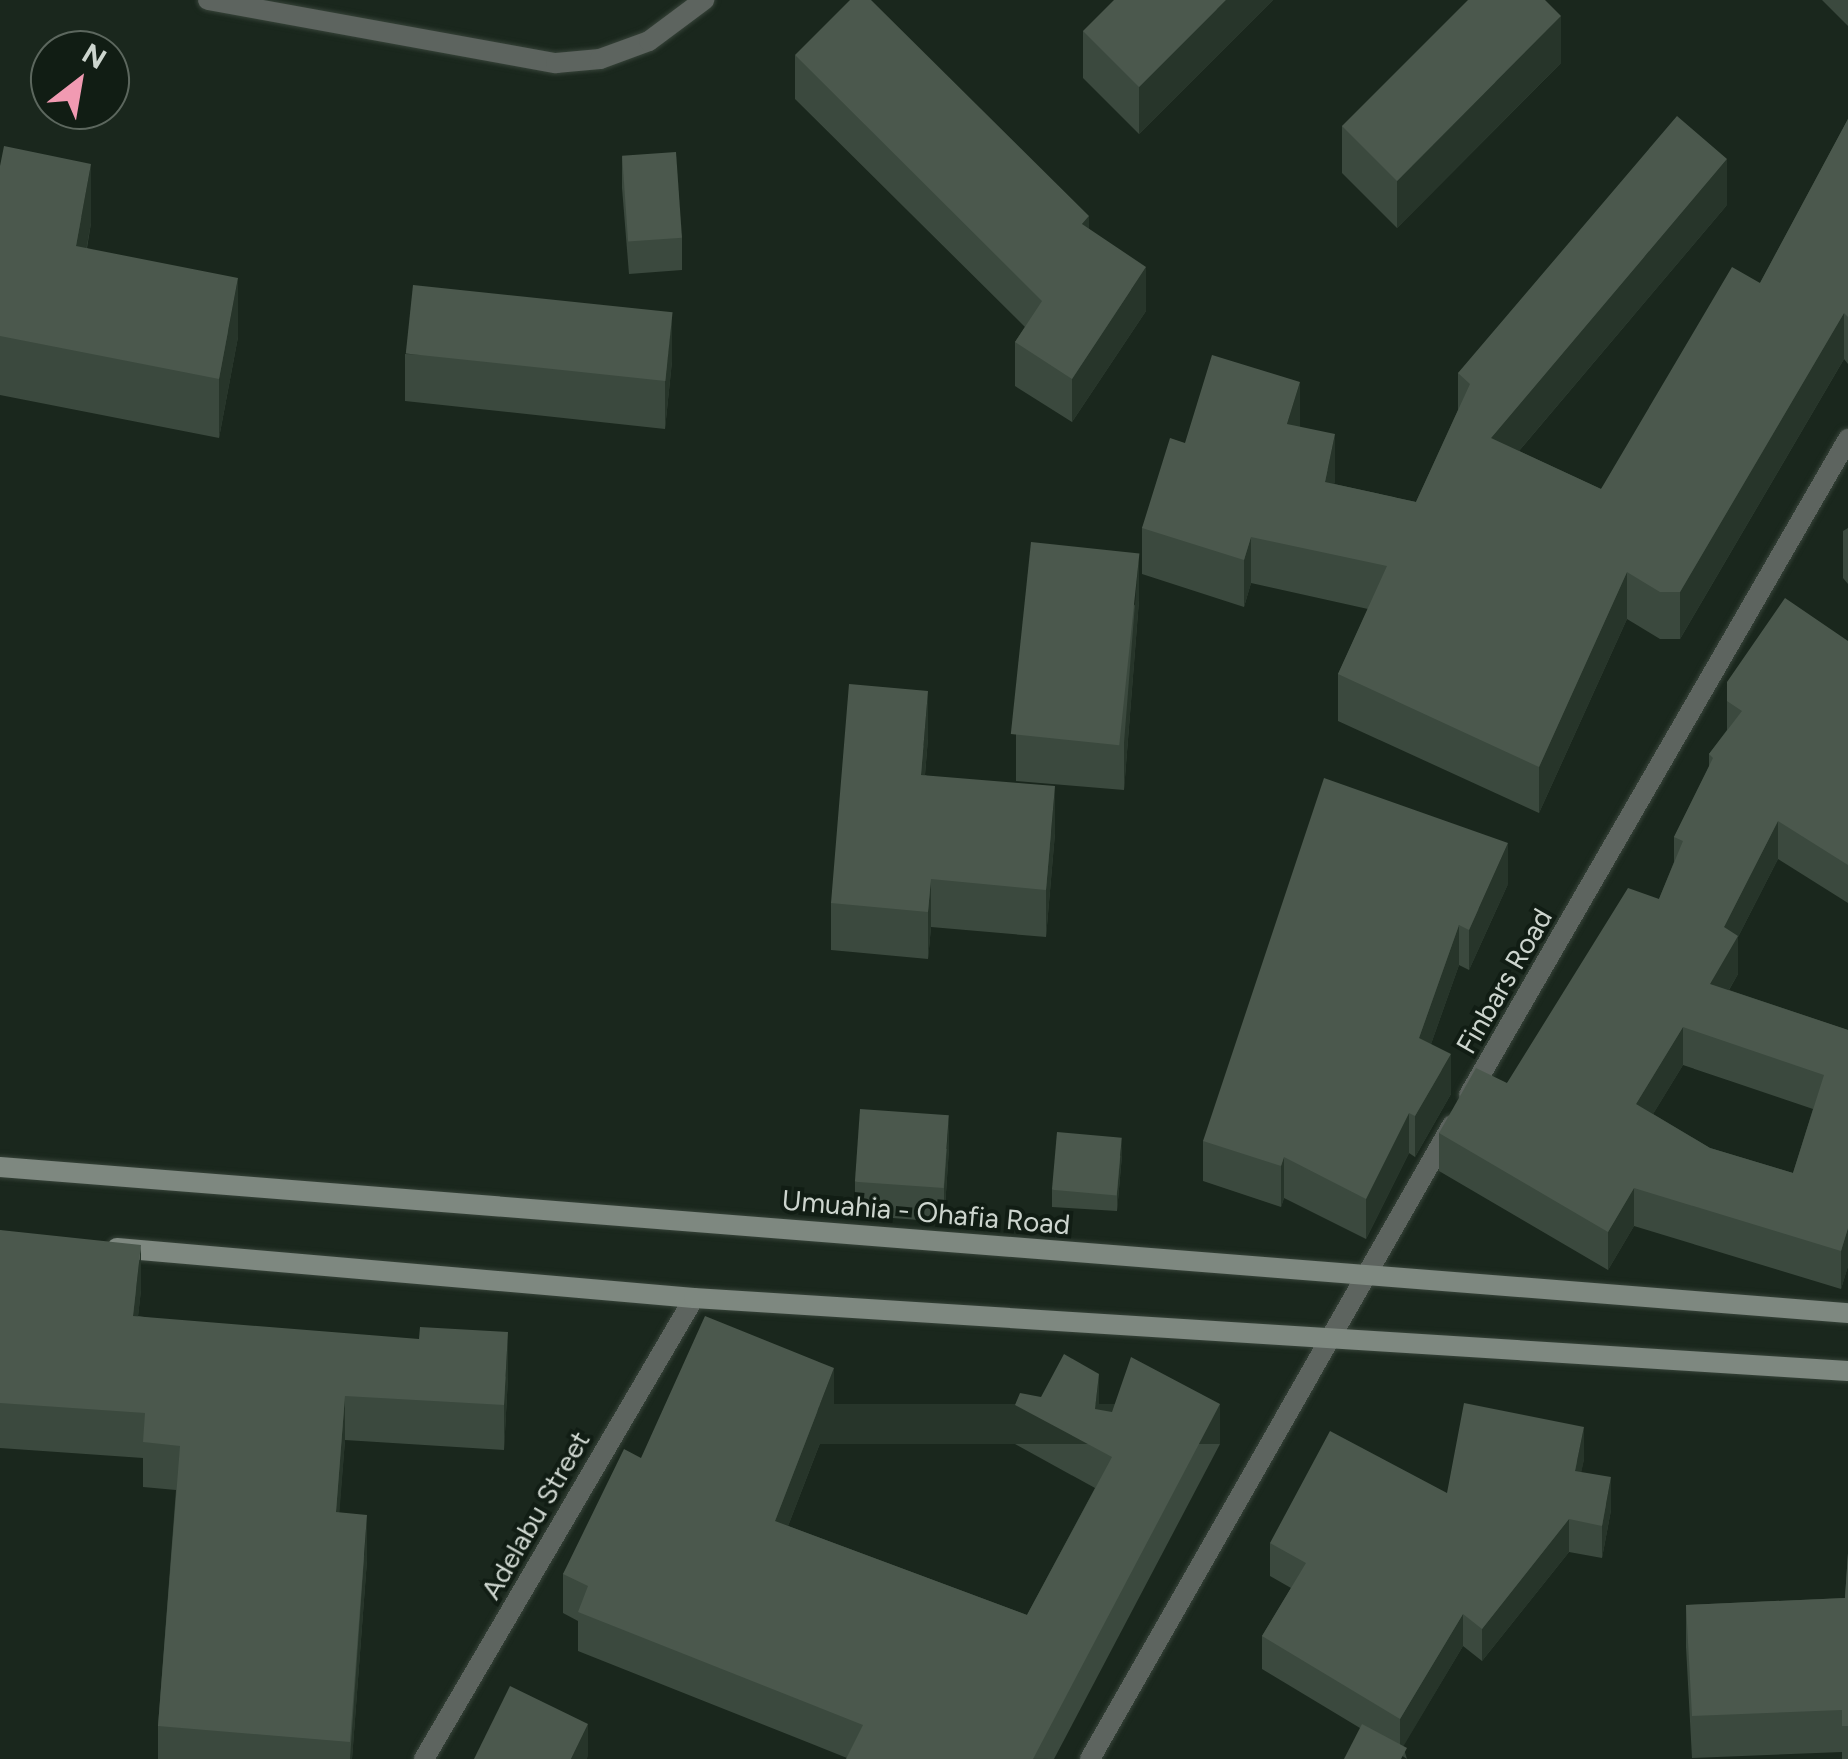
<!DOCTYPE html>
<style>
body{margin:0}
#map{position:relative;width:1848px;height:1759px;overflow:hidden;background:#1a271d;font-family:Figtree,sans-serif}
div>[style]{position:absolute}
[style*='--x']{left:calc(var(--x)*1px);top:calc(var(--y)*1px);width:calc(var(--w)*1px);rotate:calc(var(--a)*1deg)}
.roads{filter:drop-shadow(0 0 2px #374339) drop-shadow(0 0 2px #374339)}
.minor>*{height:20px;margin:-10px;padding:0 10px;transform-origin:10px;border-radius:10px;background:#5d645f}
.secondary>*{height:20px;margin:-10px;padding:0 10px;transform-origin:10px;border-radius:10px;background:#7e8880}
.wall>*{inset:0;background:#3b493e}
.shaded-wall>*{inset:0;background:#27352a;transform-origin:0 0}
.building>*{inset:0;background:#4b584d;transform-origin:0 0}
span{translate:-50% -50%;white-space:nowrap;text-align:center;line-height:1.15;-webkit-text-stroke:8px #111d14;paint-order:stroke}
.street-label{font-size:28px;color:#cdd5ce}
.north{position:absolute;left:30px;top:30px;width:100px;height:100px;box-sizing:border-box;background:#111d14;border:2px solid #5c675e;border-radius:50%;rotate:31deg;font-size:28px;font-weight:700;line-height:40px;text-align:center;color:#cdd5ce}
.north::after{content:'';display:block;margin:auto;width:35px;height:45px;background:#f19ab2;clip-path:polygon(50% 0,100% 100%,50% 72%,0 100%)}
</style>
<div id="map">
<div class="roads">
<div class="minor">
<i style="--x:208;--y:0;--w:354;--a:10.3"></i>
<i style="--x:556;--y:63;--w:44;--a:-5.2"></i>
<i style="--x:600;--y:59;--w:52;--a:-20.2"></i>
<i style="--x:649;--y:41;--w:69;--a:-36.7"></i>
<i style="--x:1469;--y:1095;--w:758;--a:-59.98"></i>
<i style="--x:424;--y:1759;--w:534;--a:-59.64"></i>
<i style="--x:1090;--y:1759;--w:730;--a:-60.27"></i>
</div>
<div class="secondary">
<i style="--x:0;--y:1167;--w:1854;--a:4.52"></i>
<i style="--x:117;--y:1248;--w:579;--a:4.95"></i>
<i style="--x:694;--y:1298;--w:1156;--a:3.62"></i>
</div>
</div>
<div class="wall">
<i style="clip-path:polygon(1273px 0,1139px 134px,1083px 78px,1083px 31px)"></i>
<i style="clip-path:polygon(1822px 0,1848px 0,1848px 26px)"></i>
<i style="clip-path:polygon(795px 55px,1089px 229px,1146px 311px,1072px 422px,1015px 386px,1015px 342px,1025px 327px,795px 99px)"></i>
<i style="clip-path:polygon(1561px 63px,1397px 228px,1342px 173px,1342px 126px)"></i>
<i style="clip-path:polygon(1848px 119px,1848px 364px,1844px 359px,1680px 639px,1660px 639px,1627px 619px,1539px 813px,1338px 721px,1338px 674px,1368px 609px,1251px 583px,1244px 607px,1142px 574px,1142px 528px,1185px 443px,1300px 427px,1335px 481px,1334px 484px,1416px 502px,1458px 410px,1458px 373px,1727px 205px,1519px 451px,1601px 489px,1760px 283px)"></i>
<i style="clip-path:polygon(622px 156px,682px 238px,682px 270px,629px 274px,622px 188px)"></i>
<i style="clip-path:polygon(0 166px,91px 223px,87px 248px,238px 337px,219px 438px,0 395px)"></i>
<i style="clip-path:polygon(405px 354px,672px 361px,665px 429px,405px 401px)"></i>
<i style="clip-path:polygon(1848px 528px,1848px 584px,1843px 578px,1843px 531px)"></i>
<i style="clip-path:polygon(1139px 600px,1124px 790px,1016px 781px,1016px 734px)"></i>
<i style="clip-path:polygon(evenodd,1848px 641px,1848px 903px,1778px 859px,1738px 937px,1738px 974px,1729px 990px,1848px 1030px,1848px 1266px,1841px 1289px,1634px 1226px,1608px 1270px,1439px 1171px,1439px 1133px,1507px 1083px,1659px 899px,1674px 862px,1674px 837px,1709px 767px,1709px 754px,1727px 730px,1727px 682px,1848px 641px,1683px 1065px,1813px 1109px,1793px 1173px,1710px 1148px,1653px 1114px,1683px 1065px)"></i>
<i style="clip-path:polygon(928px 738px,925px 775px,1055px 833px,1046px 937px,931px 927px,928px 959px,831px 950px,831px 903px)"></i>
<i style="clip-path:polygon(1508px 884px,1469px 970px,1459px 965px,1431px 1044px,1451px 1094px,1415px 1157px,1409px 1153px,1366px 1239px,1284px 1198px,1281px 1207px,1203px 1181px,1203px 1141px)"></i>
<i style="clip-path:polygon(949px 1148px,944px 1222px,855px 1215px,855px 1182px)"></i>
<i style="clip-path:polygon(1122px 1155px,1117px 1211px,1052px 1207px,1052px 1190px)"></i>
<i style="clip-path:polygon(0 1230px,141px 1290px,138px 1316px,508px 1377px,504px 1450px,345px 1440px,339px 1513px,367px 1560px,352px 1759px,158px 1759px,158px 1726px,176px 1490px,143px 1487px,143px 1458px,0 1448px)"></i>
<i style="clip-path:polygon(1015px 1405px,1099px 1409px,1220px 1444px,1054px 1759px,847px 1758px,578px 1651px,578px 1621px,563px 1613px,563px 1574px,641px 1458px,834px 1407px,788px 1526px,1027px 1615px,1095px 1488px,1015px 1444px)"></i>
<i style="clip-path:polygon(1584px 1459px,1581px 1472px,1611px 1510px,1602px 1558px,1569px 1552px,1482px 1661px,1463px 1646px,1403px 1746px,1407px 1759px,1360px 1728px,1262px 1669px,1262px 1636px,1291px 1588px,1270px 1576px,1270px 1543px,1447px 1493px)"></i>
<i style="clip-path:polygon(1848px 1553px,1848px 1759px,1842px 1759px,1842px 1752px,1692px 1758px,1686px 1647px,1686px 1605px,1845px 1598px)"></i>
</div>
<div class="shaded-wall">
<i style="clip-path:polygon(1226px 0,1273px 0,1139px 134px,1139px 87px)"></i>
<i style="clip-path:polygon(1561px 16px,1561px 63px,1397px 228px,1397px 181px)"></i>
<i style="clip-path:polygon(1727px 159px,1727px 205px,1491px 484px,1491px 438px)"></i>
<i style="clip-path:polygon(91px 164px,91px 223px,76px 306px,76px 246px)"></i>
<i style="clip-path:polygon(1089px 216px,1089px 260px,1082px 224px)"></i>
<i style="clip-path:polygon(1146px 267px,1146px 311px,1072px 422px,1072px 379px)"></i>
<i style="clip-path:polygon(238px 278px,238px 337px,219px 438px,219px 379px)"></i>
<i style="clip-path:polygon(1844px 313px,1844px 359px,1680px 639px,1680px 592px)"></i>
<i style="clip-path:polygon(672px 314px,672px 361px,665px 429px,665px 382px)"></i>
<i style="clip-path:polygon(1300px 382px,1300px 428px,1287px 424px)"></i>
<i style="clip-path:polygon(1335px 434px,1335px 481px,1325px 529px,1325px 482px)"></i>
<i style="clip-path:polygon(1251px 537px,1251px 583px,1244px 607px,1244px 560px)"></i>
<i style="clip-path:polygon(1139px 553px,1139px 600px,1124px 790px,1124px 743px)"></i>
<i style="clip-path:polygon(1627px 572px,1627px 619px,1539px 813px,1539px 767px)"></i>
<i style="clip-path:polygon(928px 691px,928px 738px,921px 822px,921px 775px)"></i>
<i style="clip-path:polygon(1055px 786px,1055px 833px,1046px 937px,1046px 890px)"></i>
<i style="clip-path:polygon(1778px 821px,1778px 859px,1738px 937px,1738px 974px,1710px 1022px,1710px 984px,1724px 927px)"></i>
<i style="clip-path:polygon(1508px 843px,1508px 884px,1469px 970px,1469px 930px)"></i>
<i style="clip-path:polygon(931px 879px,931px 927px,928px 959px,928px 912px)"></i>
<i style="clip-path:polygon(1459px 925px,1459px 965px,1419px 1078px,1419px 1038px)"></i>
<i style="clip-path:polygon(1683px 1027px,1683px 1065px,1636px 1142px,1636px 1104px)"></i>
<i style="clip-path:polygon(1451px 1054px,1451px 1094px,1415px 1157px,1415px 1116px)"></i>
<i style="clip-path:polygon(1409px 1113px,1409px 1153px,1366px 1239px,1366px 1199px)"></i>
<i style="clip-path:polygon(949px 1116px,949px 1148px,944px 1222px,944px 1189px)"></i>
<i style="clip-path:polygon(1122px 1138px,1122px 1155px,1117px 1211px,1117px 1194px)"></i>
<i style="clip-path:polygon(1284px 1157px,1284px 1198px,1281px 1207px,1281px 1166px)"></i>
<i style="clip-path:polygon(1634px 1188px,1634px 1226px,1608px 1270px,1608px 1232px)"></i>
<i style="clip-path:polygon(1848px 1228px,1848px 1266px,1841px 1289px,1841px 1251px)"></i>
<i style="clip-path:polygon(141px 1245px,141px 1290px,133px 1361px,133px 1316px)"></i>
<i style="clip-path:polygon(508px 1332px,508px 1377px,504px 1450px,504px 1405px)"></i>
<i style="clip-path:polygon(834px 1368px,834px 1407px,775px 1560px,775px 1521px)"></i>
<i style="clip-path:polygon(1099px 1374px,1099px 1413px,1095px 1409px)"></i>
<i style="clip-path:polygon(345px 1396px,345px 1440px,336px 1557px,336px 1512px)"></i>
<i style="left:1220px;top:1404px;width:40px;height:401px;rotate:90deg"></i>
<i style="clip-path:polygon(1584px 1427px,1584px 1459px,1575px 1503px,1575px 1471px)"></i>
<i style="clip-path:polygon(1611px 1477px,1611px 1510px,1602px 1558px,1602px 1526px)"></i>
<i style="clip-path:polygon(367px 1515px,367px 1560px,352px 1759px,350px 1759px)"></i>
<i style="clip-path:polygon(1569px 1519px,1569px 1552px,1482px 1661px,1482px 1629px)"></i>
<i style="clip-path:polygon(1463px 1614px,1463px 1646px,1400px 1752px,1400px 1719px)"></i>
<i style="clip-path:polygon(588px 1724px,588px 1756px,587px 1759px,571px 1759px)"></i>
</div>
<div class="building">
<i style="clip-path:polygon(850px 0,871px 0,1089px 216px,1082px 224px,1146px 267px,1072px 379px,1015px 342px,1042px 301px,795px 55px)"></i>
<i style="clip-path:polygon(1114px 0,1226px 0,1139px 87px,1083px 31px)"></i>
<i style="clip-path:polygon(1468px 0,1545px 0,1561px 16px,1397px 181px,1342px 126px)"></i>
<i style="clip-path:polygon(1677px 116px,1727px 159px,1491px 438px,1601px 489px,1732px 267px,1760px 283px,1848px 119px,1848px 317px,1844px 313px,1680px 592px,1660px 592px,1627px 572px,1539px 767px,1338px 674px,1387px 566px,1251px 537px,1244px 560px,1142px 528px,1170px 438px,1185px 443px,1212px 355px,1300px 382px,1287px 424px,1335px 434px,1325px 482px,1416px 502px,1470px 384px,1458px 373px)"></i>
<i style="clip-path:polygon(4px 146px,91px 164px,76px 246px,238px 278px,219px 379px,0 336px,0 166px)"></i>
<i style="left:676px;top:152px;width:86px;height:54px;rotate:86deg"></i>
<i style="left:413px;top:285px;width:261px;height:69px;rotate:6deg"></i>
<i style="left:1031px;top:542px;width:109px;height:193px;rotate:6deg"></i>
<i style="clip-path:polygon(evenodd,1785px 598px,1848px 641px,1848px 865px,1778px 821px,1724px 927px,1738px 936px,1710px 984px,1848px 1030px,1848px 1228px,1841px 1251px,1634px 1188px,1608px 1232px,1439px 1133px,1476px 1068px,1507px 1083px,1628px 888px,1659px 899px,1683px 841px,1674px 837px,1713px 758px,1709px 754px,1742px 711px,1727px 701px,1727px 682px,1785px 598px,1683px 1027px,1824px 1075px,1793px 1173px,1710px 1148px,1636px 1104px,1683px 1027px)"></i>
<i style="clip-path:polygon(849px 684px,928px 691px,921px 775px,1055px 786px,1046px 890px,931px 879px,928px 912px,831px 903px)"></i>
<i style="clip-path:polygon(1324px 778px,1508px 843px,1469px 930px,1459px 925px,1419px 1038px,1451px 1054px,1415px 1116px,1409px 1113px,1366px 1199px,1284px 1157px,1281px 1166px,1203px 1141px)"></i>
<i style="left:860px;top:1109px;width:89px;height:73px;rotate:4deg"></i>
<i style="left:1057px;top:1132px;width:65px;height:58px;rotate:5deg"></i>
<i style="clip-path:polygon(0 1230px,141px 1245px,133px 1316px,419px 1339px,420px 1327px,508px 1332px,504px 1405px,345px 1396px,336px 1512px,367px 1515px,350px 1742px,158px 1726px,180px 1446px,143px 1442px,145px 1413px,0 1403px)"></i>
<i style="clip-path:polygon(705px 1316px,834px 1368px,775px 1521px,1027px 1615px,1112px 1457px,1015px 1405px,1020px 1393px,1041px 1397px,1064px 1354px,1099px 1374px,1095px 1409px,1112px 1412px,1131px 1357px,1220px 1404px,1033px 1759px,846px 1759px,863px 1725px,578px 1612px,588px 1586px,563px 1574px,624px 1449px,641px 1458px)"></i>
<i style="clip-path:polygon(1464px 1403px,1584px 1427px,1575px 1471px,1611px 1477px,1602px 1526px,1569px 1519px,1482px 1629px,1463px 1614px,1400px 1719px,1262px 1636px,1306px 1563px,1270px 1543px,1330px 1431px,1447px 1493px)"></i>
<i style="clip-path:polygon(1848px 1553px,1848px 1726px,1842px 1726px,1842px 1710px,1692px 1716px,1686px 1605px,1845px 1598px)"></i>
<i style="clip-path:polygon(510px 1686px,588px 1724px,571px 1759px,474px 1759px)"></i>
<i style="clip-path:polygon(1362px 1724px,1407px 1748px,1401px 1759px,1344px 1759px)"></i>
</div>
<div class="street-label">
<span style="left:1504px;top:981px;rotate:-60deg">Finbars Road</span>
<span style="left:926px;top:1212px;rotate:5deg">Umuahia - Ohafia Road</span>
<span style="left:535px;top:1515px;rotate:-60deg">Adelabu Street</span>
</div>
<div class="north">N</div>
</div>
